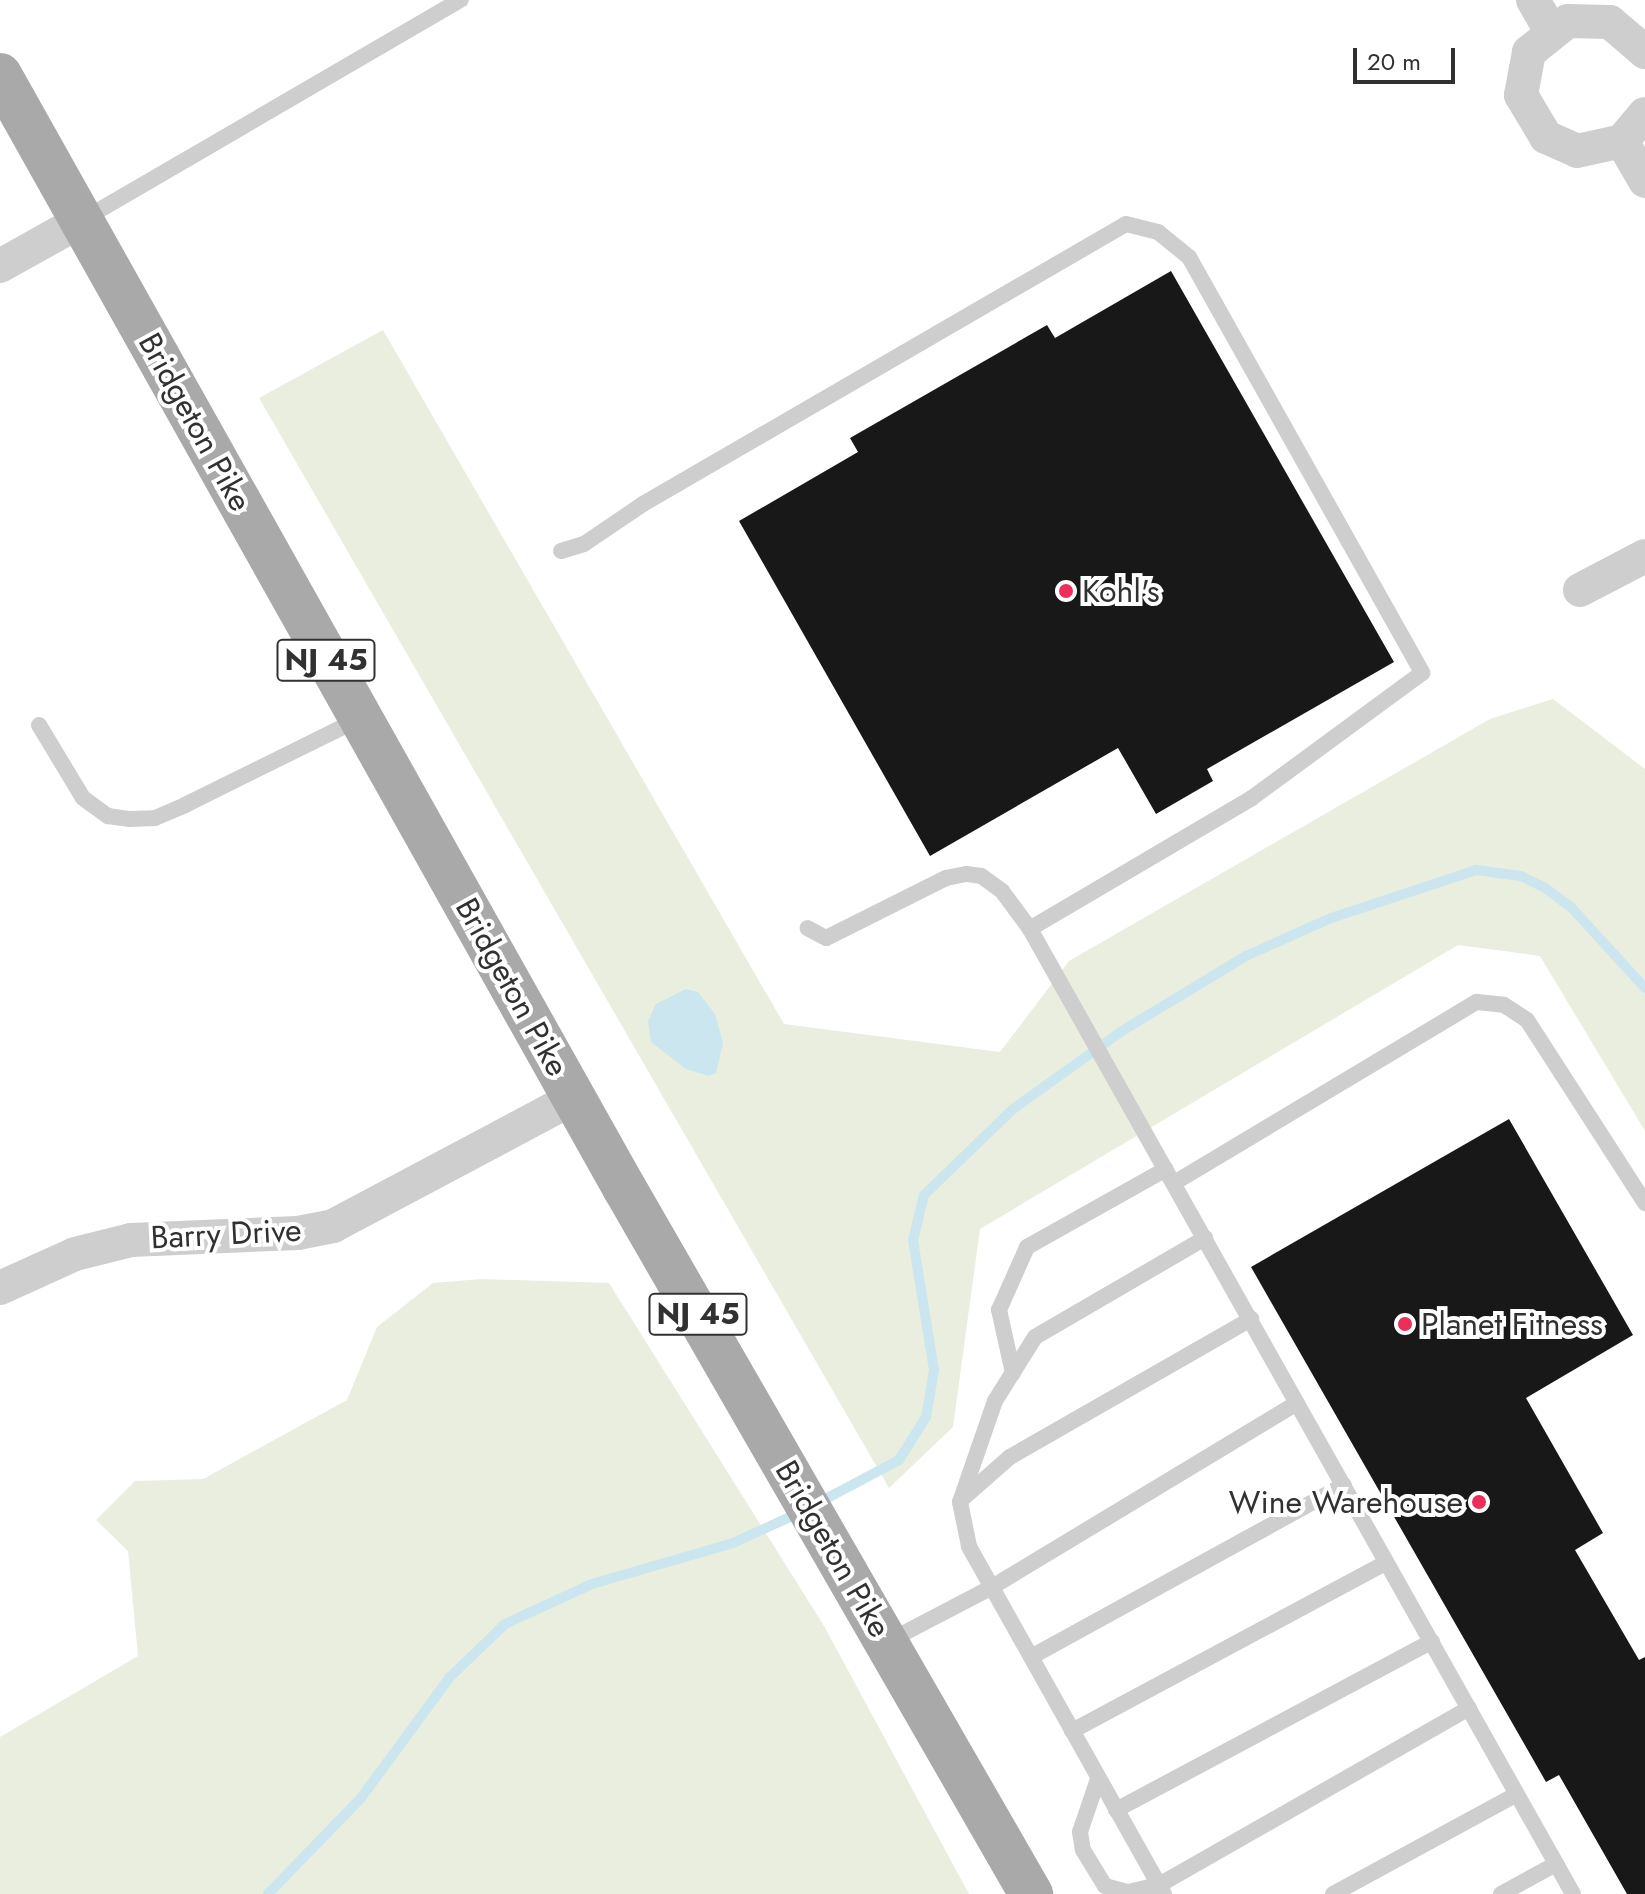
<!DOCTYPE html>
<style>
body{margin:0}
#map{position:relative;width:1645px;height:1894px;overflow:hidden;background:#fff;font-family:Jost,sans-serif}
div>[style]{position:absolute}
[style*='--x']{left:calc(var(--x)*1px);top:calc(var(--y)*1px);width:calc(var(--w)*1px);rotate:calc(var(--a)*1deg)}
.green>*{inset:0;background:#eaeedf}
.water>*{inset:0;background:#cbe6ee}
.stream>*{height:10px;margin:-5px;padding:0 5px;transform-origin:5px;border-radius:5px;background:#cbe6ee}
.building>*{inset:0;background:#181818}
.service>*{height:16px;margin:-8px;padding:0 8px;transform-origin:8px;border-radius:8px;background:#cecece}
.minor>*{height:34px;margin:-17px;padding:0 17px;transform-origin:17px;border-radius:17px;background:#cecece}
.primary>*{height:44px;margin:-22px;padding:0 22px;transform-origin:22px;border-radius:22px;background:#a9a9a9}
.dots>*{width:22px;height:22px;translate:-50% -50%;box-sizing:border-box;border:4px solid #fff;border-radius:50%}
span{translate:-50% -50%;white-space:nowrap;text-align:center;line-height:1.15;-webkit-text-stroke:8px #fff;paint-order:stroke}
.shield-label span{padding:2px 6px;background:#fff;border:2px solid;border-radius:6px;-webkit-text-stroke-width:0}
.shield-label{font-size:30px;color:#313131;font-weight:700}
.street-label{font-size:32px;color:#313131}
.poi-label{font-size:32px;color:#313131}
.left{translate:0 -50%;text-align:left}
.right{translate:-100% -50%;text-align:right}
.scale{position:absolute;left:1353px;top:48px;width:102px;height:36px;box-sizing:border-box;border:4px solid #313131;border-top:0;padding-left:10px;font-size:24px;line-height:28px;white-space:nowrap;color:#313131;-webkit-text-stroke:6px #fff;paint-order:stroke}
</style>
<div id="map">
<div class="green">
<i style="clip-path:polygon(383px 330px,784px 1024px,1000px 1052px,1069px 961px,1490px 719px,1553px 699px,1645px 769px,1645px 1131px,1540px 956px,1458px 945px,980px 1229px,953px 1427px,889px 1488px,259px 398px)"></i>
<i style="clip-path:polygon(481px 1279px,609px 1283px,824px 1626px,969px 1894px,0 1894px,0 1737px,138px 1656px,128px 1551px,96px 1520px,135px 1481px,203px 1479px,347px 1400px,377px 1327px,433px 1283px)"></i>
</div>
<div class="water">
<i style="clip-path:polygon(686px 989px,698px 992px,715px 1014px,723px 1043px,716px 1073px,709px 1076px,686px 1069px,651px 1042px,648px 1021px,656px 1004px)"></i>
</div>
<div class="stream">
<i style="--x:818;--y:1503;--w:92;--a:-28"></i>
<i style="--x:899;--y:1460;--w:51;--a:-57.9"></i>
<i style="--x:926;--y:1417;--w:48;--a:-80.3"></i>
<i style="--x:934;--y:1370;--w:132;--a:-99.2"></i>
<i style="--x:913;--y:1240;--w:46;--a:-76.3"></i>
<i style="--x:924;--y:1195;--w:124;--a:-44"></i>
<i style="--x:1013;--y:1109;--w:134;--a:-35.6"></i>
<i style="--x:1122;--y:1031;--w:145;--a:-31.2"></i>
<i style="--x:1246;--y:956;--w:93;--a:-24.1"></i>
<i style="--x:1331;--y:918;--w:153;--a:-18.3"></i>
<i style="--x:1476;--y:870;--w:45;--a:7.6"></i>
<i style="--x:1521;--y:876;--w:25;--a:26"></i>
<i style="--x:1544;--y:887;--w:34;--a:37"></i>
<i style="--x:1571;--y:907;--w:110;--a:47.6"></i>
<i style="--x:268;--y:1894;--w:134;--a:-45.9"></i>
<i style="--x:361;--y:1798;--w:150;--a:-53.7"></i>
<i style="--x:450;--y:1677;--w:76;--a:-43.9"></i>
<i style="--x:505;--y:1624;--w:96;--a:-24.7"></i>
<i style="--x:592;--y:1584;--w:147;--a:-16.2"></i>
<i style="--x:733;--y:1543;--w:75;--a:-24.5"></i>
</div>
<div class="building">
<i style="clip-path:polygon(1171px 271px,1394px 662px,1207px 769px,1213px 781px,1156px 814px,1118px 748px,930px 856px,739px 521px,858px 452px,850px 438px,1047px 325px,1055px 338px)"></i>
<i style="clip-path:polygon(1509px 1119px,1633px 1335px,1526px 1398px,1603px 1533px,1575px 1550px,1639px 1660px,1645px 1657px,1645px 1894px,1627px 1894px,1559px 1775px,1546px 1782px,1251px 1267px)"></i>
</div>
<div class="service">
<i style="--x:84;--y:219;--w:436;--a:-30.2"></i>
<i style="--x:561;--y:551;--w:24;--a:-17"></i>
<i style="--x:584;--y:544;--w:71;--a:-34.1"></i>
<i style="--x:643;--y:504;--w:558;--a:-30.1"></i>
<i style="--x:1126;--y:224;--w:33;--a:14"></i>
<i style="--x:1158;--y:232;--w:40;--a:39"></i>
<i style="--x:1189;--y:257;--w:477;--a:60.7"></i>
<i style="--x:1422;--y:673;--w:211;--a:143.7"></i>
<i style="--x:1252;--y:798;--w:258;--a:149.5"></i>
<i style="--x:1030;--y:929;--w:47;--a:-126.4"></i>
<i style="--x:1002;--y:891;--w:26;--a:-144"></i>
<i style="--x:981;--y:876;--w:15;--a:-172"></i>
<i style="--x:966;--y:874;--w:20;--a:169"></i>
<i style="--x:946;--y:878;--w:134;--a:153.4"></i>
<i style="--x:826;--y:938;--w:21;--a:-152"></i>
<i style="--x:39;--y:725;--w:85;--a:58.9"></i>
<i style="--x:83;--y:798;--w:31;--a:36"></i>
<i style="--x:108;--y:816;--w:22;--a:8"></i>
<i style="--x:130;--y:819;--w:25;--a:-2"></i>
<i style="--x:155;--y:818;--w:33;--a:-23"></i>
<i style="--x:185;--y:805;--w:194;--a:-26.3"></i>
<i style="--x:1030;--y:929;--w:1107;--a:60.63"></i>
<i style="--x:1174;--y:1183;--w:353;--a:-30.9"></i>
<i style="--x:1477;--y:1002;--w:27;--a:6"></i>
<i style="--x:1504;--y:1005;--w:27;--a:33"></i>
<i style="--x:1527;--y:1020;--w:218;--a:57.2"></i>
<i style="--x:1013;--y:1373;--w:65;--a:-102.5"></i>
<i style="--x:999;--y:1310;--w:69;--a:-66"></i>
<i style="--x:1027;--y:1247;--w:159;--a:-29.3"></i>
<i style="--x:961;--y:1500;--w:65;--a:-41.3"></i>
<i style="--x:1010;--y:1457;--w:278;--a:-29.8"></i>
<i style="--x:887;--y:1642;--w:119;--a:-27.6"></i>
<i style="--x:992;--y:1587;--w:356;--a:-31.1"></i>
<i style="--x:1031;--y:1657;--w:357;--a:-28.8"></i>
<i style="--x:1072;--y:1731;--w:355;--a:-28.2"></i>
<i style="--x:1098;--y:1779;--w:56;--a:108.8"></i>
<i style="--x:1080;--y:1832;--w:18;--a:81"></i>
<i style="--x:1083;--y:1850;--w:42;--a:58.6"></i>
<i style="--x:1105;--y:1886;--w:24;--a:15"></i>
<i style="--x:1128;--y:1892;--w:32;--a:-13"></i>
<i style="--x:1159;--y:1885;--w:357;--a:-29.7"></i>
<i style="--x:1116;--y:1810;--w:358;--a:-28.1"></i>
<i style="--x:1164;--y:1894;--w:399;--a:-119.3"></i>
<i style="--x:969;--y:1546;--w:45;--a:-101.6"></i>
<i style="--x:960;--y:1502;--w:107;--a:-70.9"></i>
<i style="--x:995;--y:1401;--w:75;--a:-58"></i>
<i style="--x:1035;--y:1337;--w:197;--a:-30.2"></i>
<i style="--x:1333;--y:1894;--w:209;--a:-28.5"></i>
<i style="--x:1501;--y:1894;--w:63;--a:-28.6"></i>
</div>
<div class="minor">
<i style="--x:1533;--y:0;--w:34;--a:60"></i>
<i style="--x:1645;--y:52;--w:46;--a:-139.4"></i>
<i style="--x:1610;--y:22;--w:42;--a:-178.6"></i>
<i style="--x:1568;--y:21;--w:50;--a:141.5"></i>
<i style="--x:1529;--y:52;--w:44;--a:100.5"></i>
<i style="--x:1521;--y:95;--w:49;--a:59.2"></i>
<i style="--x:1546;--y:137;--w:34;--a:24"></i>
<i style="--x:1577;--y:151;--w:46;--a:-12.5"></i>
<i style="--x:1622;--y:141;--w:35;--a:-50"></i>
<i style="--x:1622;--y:141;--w:46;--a:60.1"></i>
<i style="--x:0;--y:266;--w:96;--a:-29.2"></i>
<i style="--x:1580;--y:590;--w:73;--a:-27.6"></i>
<i style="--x:0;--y:1288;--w:82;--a:-24.4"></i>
<i style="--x:75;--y:1254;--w:58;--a:-14"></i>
<i style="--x:131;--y:1240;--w:167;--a:-2.4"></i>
<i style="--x:298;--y:1233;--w:36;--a:-11"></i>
<i style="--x:333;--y:1226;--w:273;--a:-28"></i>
</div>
<div class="primary">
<i style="--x:0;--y:75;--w:1277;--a:60.71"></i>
<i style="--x:625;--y:1189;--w:814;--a:60.06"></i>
</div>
<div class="dots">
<i style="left:1066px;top:591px;background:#ed2e5a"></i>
<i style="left:1405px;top:1324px;background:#ed2e5a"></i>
<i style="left:1479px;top:1502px;background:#ed2e5a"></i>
</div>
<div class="shield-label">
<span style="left:326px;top:660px">NJ 45</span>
<span style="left:698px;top:1314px">NJ 45</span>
</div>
<div class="street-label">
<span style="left:195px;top:422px;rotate:61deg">Bridgeton Pike</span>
<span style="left:512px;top:987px;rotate:61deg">Bridgeton Pike</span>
<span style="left:226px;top:1234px;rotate:-3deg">Barry Drive</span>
<span style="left:833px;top:1549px;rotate:60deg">Bridgeton Pike</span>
</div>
<div class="poi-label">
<span class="left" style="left:1082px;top:591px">Kohl's</span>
<span class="left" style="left:1421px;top:1324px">Planet Fitness</span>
<span class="right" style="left:1463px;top:1502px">Wine Warehouse</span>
</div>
<div class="scale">20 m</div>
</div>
